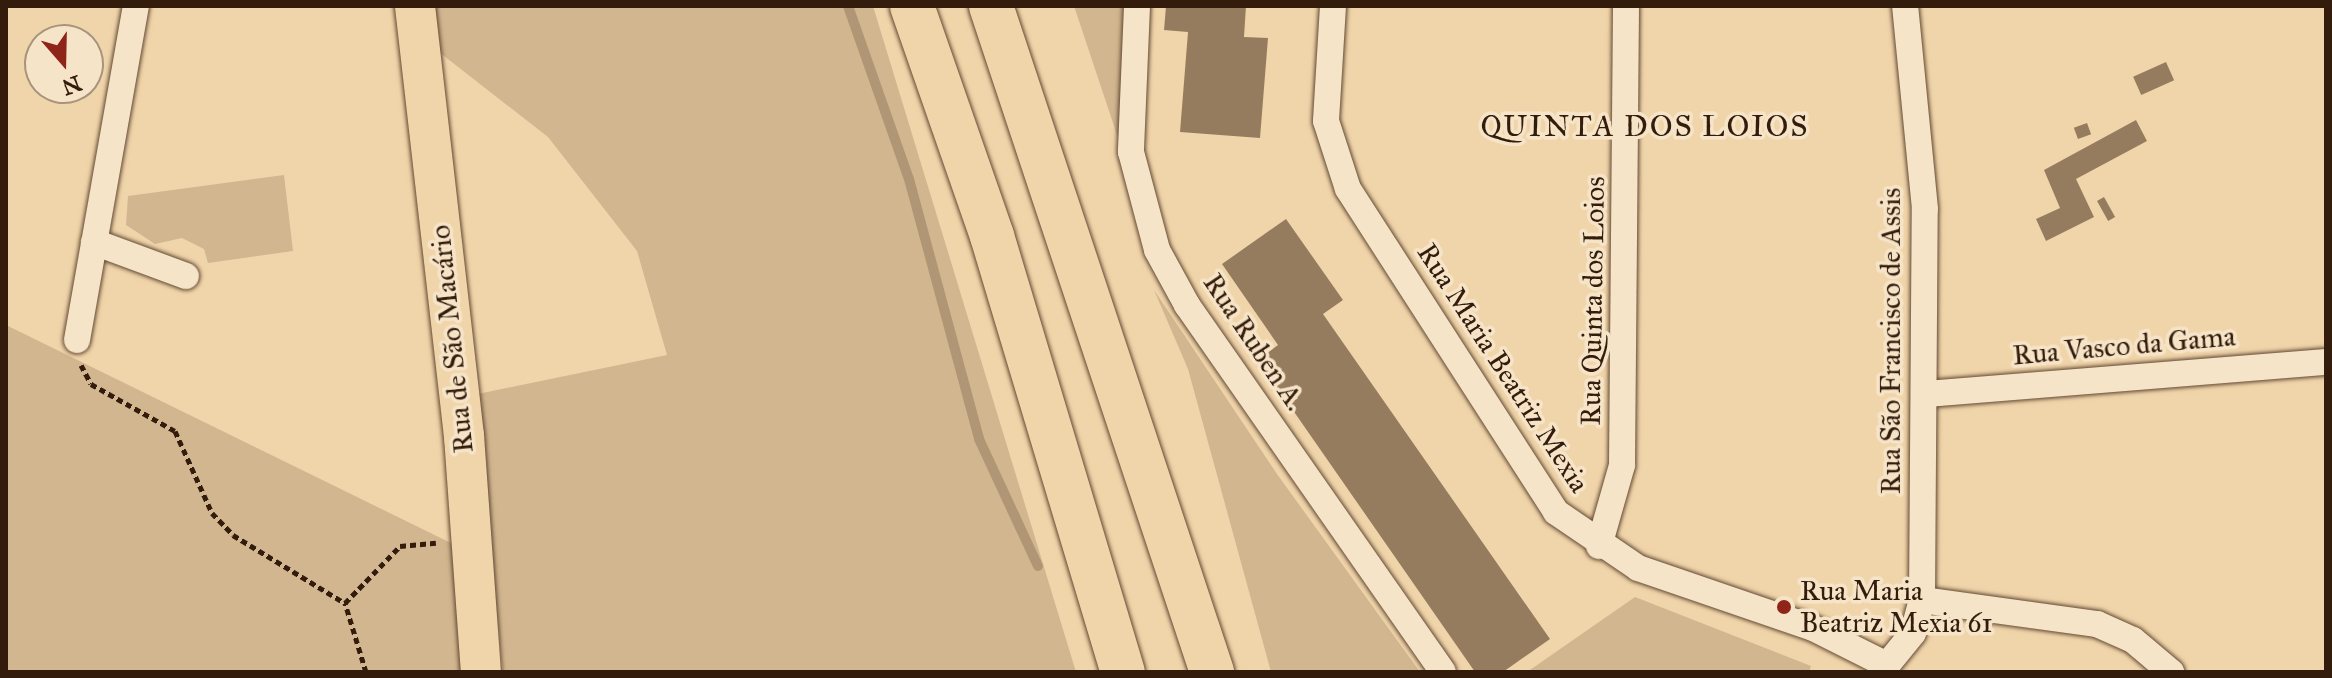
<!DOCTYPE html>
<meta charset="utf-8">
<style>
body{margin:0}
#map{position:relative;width:2332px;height:678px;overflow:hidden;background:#f1d5aa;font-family:"IM FELL Great Primer",serif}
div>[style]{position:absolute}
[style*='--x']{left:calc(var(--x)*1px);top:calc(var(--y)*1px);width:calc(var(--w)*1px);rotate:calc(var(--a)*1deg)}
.green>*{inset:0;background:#d1b68f}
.stream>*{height:10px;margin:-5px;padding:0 5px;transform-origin:5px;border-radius:5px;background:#b09674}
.building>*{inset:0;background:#967c5e;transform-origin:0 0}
.path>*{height:5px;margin-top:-2.5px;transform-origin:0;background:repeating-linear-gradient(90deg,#331c0c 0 6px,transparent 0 10px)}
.roads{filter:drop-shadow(0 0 2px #624a34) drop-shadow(0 0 2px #624a34)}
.street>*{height:26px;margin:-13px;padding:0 13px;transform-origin:13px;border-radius:13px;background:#f6e4c8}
.primary>*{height:40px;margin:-20px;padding:0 20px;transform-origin:20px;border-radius:20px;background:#f1d5aa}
.highway>*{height:44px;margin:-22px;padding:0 22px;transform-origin:22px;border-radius:22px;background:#f1d5aa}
.dots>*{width:22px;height:22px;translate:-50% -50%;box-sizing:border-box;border:4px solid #f6e4c8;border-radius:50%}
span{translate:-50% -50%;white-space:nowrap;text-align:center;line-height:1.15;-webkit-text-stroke:7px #f6e4c8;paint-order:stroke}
.street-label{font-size:28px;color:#331c0c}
.poi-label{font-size:28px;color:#331c0c}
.left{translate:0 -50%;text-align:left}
.neighbourhood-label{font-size:30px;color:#331c0c;letter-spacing:2px}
.frame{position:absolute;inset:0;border:8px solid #331c0c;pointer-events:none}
.north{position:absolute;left:24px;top:24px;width:80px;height:80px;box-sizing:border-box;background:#f6e4c8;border:2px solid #a8947d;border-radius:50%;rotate:160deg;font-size:22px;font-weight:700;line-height:32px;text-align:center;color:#331c0c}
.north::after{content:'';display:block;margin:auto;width:28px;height:36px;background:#8f2418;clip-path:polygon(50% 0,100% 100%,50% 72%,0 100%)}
</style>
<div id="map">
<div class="green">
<i style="clip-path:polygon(422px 6px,873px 6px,1076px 672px,503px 672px,473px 395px,667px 355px,637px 251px,548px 137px,421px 38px)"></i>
<i style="clip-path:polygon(1074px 6px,1127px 6px,1119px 141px)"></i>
<i style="clip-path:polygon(284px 175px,293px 251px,208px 263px,204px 249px,182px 238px,155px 244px,126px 225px,128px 196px)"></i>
<i style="clip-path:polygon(1154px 290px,1277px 474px,1420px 672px,1271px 672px,1188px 369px)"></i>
<i style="clip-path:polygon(6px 325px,455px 545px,461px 672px,6px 672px)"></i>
<i style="clip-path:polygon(1635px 597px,1811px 666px,1809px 672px,1527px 672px)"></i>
</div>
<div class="stream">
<i style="--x:848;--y:6;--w:183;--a:70.6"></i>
<i style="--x:909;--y:179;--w:269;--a:74.9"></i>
<i style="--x:979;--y:439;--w:140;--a:65.1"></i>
</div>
<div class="building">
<i style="clip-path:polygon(1166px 6px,1246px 6px,1244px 37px,1268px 38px,1260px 138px,1180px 132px,1188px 32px,1164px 30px)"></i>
<i style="left:2166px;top:62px;width:20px;height:36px;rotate:66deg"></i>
<i style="clip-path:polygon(2136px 120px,2147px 141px,2076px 179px,2094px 217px,2046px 241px,2036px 219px,2060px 208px,2044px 170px)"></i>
<i style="left:2087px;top:123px;width:12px;height:14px;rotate:70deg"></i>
<i style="left:2104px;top:197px;width:23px;height:8px;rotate:61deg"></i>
<i style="clip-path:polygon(1286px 219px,1343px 300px,1323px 314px,1550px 639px,1503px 672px,1475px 672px,1258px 360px,1278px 345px,1222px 264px)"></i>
</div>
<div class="path">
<i style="--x:81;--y:365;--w:21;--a:62"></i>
<i style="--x:91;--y:384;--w:96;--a:29.2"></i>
<i style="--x:175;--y:431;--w:90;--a:65.7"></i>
<i style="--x:212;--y:513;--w:30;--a:46"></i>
<i style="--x:233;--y:535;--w:131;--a:31.3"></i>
<i style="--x:366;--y:672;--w:72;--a:-106.9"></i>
<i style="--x:345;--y:603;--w:79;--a:-46"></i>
<i style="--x:400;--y:546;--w:36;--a:-5"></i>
</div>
<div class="roads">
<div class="street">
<i style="--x:1137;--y:6;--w:146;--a:92.4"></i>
<i style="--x:1131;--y:152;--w:101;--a:75.1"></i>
<i style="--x:1157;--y:250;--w:63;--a:61.4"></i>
<i style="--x:1187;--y:305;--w:447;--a:55.1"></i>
<i style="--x:1333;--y:6;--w:115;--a:93.5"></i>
<i style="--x:1326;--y:121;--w:71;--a:72.1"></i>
<i style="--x:1348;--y:189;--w:384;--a:57.2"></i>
<i style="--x:1556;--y:512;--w:99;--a:34.3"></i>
<i style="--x:1638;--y:568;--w:185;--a:18.9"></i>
<i style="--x:1813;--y:628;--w:83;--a:26.6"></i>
<i style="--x:94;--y:242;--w:98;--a:20.3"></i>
<i style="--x:77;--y:340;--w:339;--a:-80"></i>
<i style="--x:1927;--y:394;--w:400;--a:-4.6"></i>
<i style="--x:1599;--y:546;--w:84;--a:-74.1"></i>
<i style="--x:1622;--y:465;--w:459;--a:-89.5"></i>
<i style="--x:1922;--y:600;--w:177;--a:7.8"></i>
<i style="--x:2097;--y:624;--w:39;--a:24"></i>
<i style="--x:2133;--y:640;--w:50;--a:40.1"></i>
<i style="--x:1887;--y:665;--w:41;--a:-50.9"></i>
<i style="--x:1913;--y:633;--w:34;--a:-75"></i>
<i style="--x:1922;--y:600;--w:391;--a:-89.6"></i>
<i style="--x:1925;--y:209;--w:204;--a:-95.6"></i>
</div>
<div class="primary">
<i style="--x:415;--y:6;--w:433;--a:83.5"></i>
<i style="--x:464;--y:436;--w:237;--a:85.9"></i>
</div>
<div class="highway">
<i style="--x:912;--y:6;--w:244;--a:70.8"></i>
<i style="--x:992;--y:236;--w:455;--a:73.3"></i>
<i style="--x:991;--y:6;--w:702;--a:71.64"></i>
</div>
</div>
<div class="dots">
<i style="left:1784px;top:607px;background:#8f2418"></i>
</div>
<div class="street-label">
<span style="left:1593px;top:301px;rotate:-89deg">Rua Quinta dos Loios</span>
<span style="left:452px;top:339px;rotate:-96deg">Rua de São Macário</span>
<span style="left:1891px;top:341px;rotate:-90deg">Rua São Francisco de Assis</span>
<span style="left:1254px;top:342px;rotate:56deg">Rua Ruben A.</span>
<span style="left:2124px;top:346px;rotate:-5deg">Rua Vasco da Gama</span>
<span style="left:1503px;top:368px;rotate:57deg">Rua Maria Beatriz Mexia</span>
</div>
<div class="poi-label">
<span class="left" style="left:1800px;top:607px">Rua Maria<br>Beatriz Mexia 61</span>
</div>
<div class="neighbourhood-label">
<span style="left:1645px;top:126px">QUINTA DOS LOIOS</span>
</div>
<div class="frame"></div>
<div class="north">N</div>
</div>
